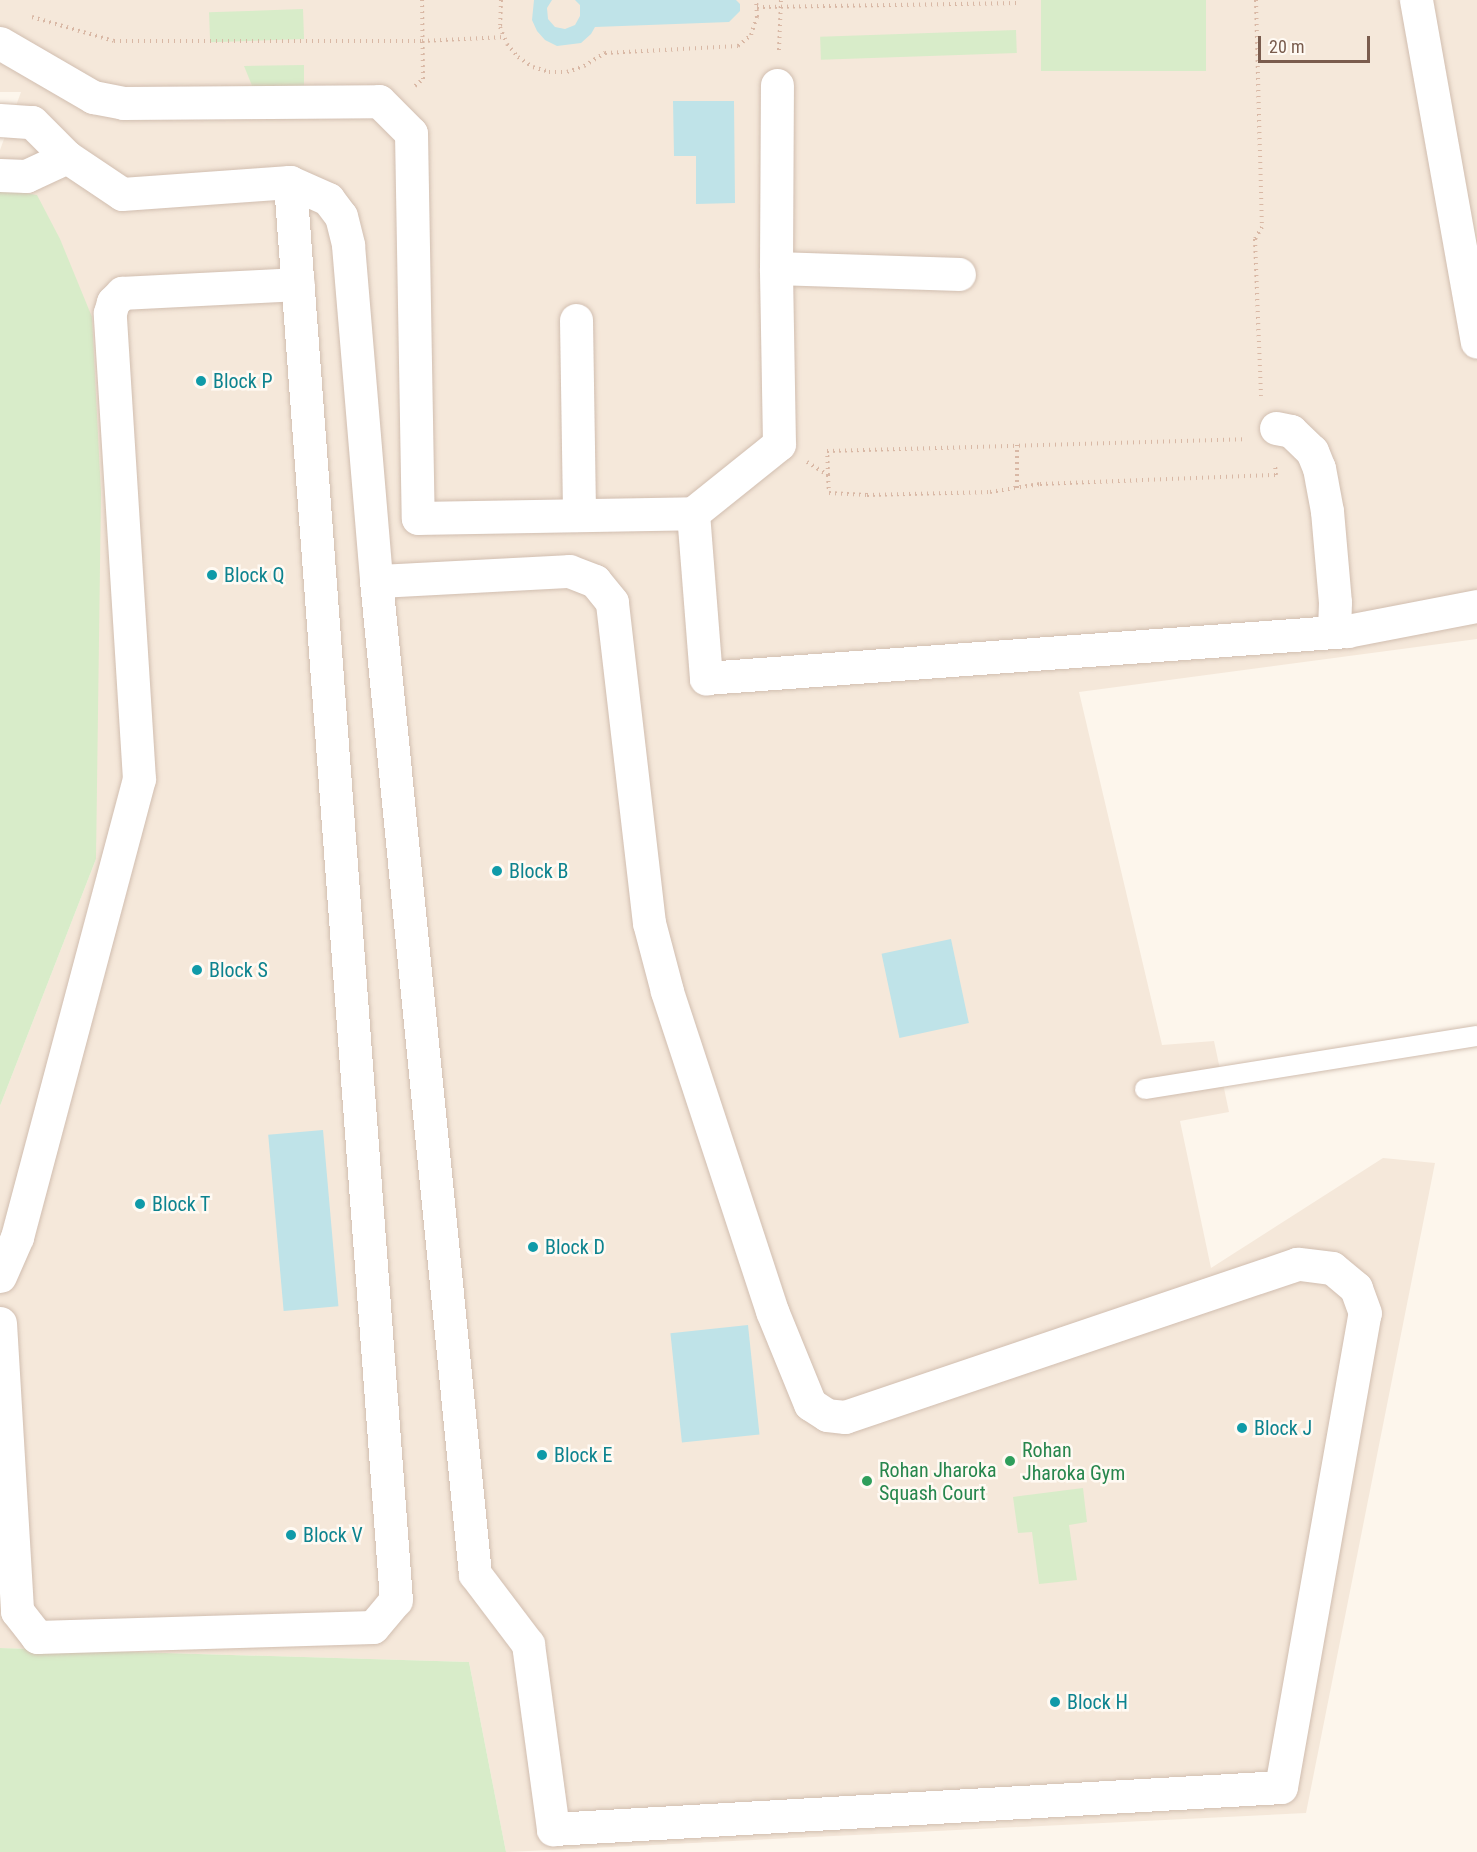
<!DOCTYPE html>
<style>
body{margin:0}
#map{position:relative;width:1477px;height:1852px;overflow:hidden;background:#fdf6ec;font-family:"Roboto Condensed",sans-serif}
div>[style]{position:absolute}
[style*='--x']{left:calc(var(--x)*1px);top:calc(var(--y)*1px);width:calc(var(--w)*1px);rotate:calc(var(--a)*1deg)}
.residential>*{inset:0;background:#f5e8da}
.green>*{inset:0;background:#d8ecc9;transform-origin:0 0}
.water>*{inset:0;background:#bfe3e8;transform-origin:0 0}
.path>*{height:4px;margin-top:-2px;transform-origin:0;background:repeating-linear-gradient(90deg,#d9b8a5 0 1.5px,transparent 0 6px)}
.roads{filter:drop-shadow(0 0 2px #d1beb0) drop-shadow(0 0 2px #d1beb0)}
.lane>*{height:20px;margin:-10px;padding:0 10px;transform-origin:10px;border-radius:10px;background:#fff}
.street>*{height:33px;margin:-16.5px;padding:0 16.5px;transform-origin:16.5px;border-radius:16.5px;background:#fff}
.dots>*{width:16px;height:16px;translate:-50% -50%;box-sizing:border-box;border:3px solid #fffaf3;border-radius:50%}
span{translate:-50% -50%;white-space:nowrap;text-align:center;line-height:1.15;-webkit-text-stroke:5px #fffaf3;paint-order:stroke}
.culture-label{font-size:20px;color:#0d838f}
.left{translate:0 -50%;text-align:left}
.leisure-label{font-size:20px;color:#27864d}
.scale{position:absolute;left:1258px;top:36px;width:112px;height:27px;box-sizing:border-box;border:3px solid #7a5c4d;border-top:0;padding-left:8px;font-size:18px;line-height:21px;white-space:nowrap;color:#7a5c4d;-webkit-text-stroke:4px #fffaf3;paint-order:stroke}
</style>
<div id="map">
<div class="residential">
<i style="clip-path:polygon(0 0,1477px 0,1477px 639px,1079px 692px,1162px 1045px,1214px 1041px,1229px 1112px,1180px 1121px,1211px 1268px,1383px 1158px,1435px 1163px,1306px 1813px,506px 1852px,469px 1662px,0 1648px,0 1106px,96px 859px,0 189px,0 150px,21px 92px,0 92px)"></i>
</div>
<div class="green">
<i style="left:1041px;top:0;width:165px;height:71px"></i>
<i style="left:303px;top:9px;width:30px;height:94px;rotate:88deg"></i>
<i style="left:1016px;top:30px;width:23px;height:196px;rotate:88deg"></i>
<i style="clip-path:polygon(304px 65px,304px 92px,255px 93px,244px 66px)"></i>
<i style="clip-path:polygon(0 189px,37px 195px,60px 239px,92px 317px,101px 493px,96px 859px,0 1106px)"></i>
<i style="clip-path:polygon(1083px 1488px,1087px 1522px,1069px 1525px,1077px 1580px,1039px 1584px,1032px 1532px,1018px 1533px,1013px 1497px)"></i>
<i style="clip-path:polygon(0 1648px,469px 1662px,506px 1852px,0 1852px)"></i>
</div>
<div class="water">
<i style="clip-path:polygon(534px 0,552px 0,547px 8px,548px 19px,555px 27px,565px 29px,575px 25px,580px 16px,580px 5px,575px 0,736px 0,740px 4px,740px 11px,729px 22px,595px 27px,591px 34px,581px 43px,557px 46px,545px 40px,537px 31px,532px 20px)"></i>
<i style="clip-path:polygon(673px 101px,734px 101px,735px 203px,696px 204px,696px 156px,674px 156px)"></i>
<i style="left:951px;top:939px;width:86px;height:71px;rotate:78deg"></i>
<i style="left:323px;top:1130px;width:177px;height:55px;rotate:85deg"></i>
<i style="left:748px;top:1325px;width:110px;height:78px;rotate:84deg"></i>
</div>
<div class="path">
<i style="--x:501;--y:0;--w:27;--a:92"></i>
<i style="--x:500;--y:27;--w:18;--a:68"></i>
<i style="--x:507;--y:44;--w:17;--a:50"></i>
<i style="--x:518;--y:57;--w:18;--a:34"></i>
<i style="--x:533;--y:67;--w:17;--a:17"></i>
<i style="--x:549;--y:72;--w:18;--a:0"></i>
<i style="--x:567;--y:72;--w:18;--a:-19"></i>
<i style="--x:584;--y:66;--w:25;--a:-32"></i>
<i style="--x:605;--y:53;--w:133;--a:-3"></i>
<i style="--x:738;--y:46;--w:17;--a:-40"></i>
<i style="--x:751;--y:35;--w:19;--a:-72"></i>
<i style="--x:757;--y:17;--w:17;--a:-93"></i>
<i style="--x:1256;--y:0;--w:227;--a:88.5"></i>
<i style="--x:1262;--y:227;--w:14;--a:120"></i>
<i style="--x:1255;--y:239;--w:157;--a:87.8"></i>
<i style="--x:757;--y:7;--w:261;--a:-0.9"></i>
<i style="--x:32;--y:17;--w:85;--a:16.3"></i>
<i style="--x:114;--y:41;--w:308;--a:0"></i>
<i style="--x:422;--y:41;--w:82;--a:-2.8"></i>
<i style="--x:779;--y:50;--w:50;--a:-87.7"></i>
<i style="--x:415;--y:86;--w:11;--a:-41"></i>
<i style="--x:423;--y:79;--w:79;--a:-90.7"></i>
<i style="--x:807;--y:462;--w:25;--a:32"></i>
<i style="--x:828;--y:475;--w:18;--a:87"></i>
<i style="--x:829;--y:493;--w:38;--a:3"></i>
<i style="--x:867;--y:495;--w:123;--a:-1.4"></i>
<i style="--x:990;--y:492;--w:51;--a:-9.1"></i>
<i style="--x:1040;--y:484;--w:236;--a:-2.2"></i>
<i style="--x:1276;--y:475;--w:9;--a:-96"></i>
<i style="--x:828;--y:475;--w:24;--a:-92"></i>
<i style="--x:827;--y:451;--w:417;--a:-1.6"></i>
<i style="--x:1017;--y:488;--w:43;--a:-90"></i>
</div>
<div class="roads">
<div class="lane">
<i style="--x:1145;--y:1089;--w:336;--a:-9.1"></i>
</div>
<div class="street">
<i style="--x:1416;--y:0;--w:347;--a:79.9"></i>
<i style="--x:0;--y:43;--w:108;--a:30.1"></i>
<i style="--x:93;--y:97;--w:31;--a:11"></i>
<i style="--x:123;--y:103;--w:256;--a:-0.4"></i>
<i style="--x:379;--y:101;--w:45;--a:45"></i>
<i style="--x:411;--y:133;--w:385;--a:89"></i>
<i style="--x:418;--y:518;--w:275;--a:-1"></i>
<i style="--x:693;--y:513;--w:166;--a:85.5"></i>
<i style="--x:706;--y:678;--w:643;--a:-4.19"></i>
<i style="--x:1347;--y:631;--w:132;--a:-10.9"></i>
<i style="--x:0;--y:120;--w:32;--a:4"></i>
<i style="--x:32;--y:122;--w:49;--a:45"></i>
<i style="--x:67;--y:157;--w:45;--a:155.1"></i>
<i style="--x:26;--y:176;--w:26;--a:-178"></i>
<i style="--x:67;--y:157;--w:66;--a:33.9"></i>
<i style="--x:122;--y:194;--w:168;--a:-4.1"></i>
<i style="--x:290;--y:182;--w:42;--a:24.1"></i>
<i style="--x:328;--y:199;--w:21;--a:53"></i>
<i style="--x:341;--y:216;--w:30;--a:76"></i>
<i style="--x:348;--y:245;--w:337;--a:85.2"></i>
<i style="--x:376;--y:581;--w:998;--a:84.31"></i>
<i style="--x:475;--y:1574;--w:88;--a:52.9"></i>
<i style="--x:528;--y:1644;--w:187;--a:82.3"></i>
<i style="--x:553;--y:1829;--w:729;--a:-3.3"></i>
<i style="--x:1281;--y:1787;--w:481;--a:-80"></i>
<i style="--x:1365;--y:1313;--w:27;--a:-110"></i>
<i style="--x:1356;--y:1288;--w:31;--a:-140"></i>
<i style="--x:1332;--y:1268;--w:35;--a:-173"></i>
<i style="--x:1297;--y:1264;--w:477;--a:161.3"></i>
<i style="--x:845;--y:1417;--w:18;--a:-174"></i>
<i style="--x:827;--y:1415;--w:20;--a:-147"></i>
<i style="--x:810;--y:1404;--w:100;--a:-112.2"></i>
<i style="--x:772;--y:1311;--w:337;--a:-108.2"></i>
<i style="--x:667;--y:991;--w:70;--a:-104.8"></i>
<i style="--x:649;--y:923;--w:323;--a:-96.6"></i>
<i style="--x:612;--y:602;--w:27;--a:-129"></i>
<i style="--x:595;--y:581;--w:28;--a:-159"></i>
<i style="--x:569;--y:571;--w:193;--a:177"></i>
<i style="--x:776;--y:268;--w:183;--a:1.9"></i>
<i style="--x:576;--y:320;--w:195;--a:89.1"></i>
<i style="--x:1276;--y:428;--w:15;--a:11"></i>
<i style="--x:1291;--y:431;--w:29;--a:44"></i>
<i style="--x:1312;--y:451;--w:18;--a:68"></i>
<i style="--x:1319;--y:468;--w:44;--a:79.5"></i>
<i style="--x:1327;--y:511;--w:91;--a:85"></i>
<i style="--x:1335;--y:602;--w:30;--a:92"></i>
<i style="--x:693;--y:513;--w:110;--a:-38.7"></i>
<i style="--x:779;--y:444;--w:176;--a:-91"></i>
<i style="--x:776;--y:268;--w:183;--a:-89.7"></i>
<i style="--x:0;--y:1276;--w:43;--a:-66.4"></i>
<i style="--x:17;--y:1237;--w:474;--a:-75.1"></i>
<i style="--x:139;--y:779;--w:467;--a:-93.6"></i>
<i style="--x:110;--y:313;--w:11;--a:-75"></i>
<i style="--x:113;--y:302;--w:13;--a:-45"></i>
<i style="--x:122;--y:293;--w:176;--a:-2.9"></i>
<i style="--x:0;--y:1323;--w:289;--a:86.6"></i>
<i style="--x:17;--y:1611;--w:33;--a:52"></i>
<i style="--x:37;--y:1637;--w:336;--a:-1.7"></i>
<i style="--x:373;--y:1627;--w:35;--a:-50"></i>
<i style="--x:396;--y:1600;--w:1422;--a:-94.28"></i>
</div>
</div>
<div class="dots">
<i style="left:201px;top:381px;background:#0f9aa8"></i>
<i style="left:212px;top:575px;background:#0f9aa8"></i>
<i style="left:497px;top:871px;background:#0f9aa8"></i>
<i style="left:197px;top:970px;background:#0f9aa8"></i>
<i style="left:140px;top:1204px;background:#0f9aa8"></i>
<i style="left:533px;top:1247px;background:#0f9aa8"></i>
<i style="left:1242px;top:1428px;background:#0f9aa8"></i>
<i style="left:542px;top:1455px;background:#0f9aa8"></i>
<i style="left:1010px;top:1461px;background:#2e9e5b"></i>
<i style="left:867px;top:1481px;background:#2e9e5b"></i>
<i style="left:291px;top:1535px;background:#0f9aa8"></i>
<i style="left:1055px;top:1702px;background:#0f9aa8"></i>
</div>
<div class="culture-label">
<span class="left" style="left:213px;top:381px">Block P</span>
<span class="left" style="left:224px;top:575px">Block Q</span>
<span class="left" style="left:509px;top:871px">Block B</span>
<span class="left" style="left:209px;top:970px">Block S</span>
<span class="left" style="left:152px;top:1204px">Block T</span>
<span class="left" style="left:545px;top:1247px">Block D</span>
<span class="left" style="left:1254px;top:1428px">Block J</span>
<span class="left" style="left:554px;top:1455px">Block E</span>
<span class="left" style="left:303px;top:1535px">Block V</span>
<span class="left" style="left:1067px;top:1702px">Block H</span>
</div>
<div class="leisure-label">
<span class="left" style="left:1022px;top:1462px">Rohan<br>Jharoka Gym</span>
<span class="left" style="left:879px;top:1482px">Rohan Jharoka<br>Squash Court</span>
</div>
<div class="scale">20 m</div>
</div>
